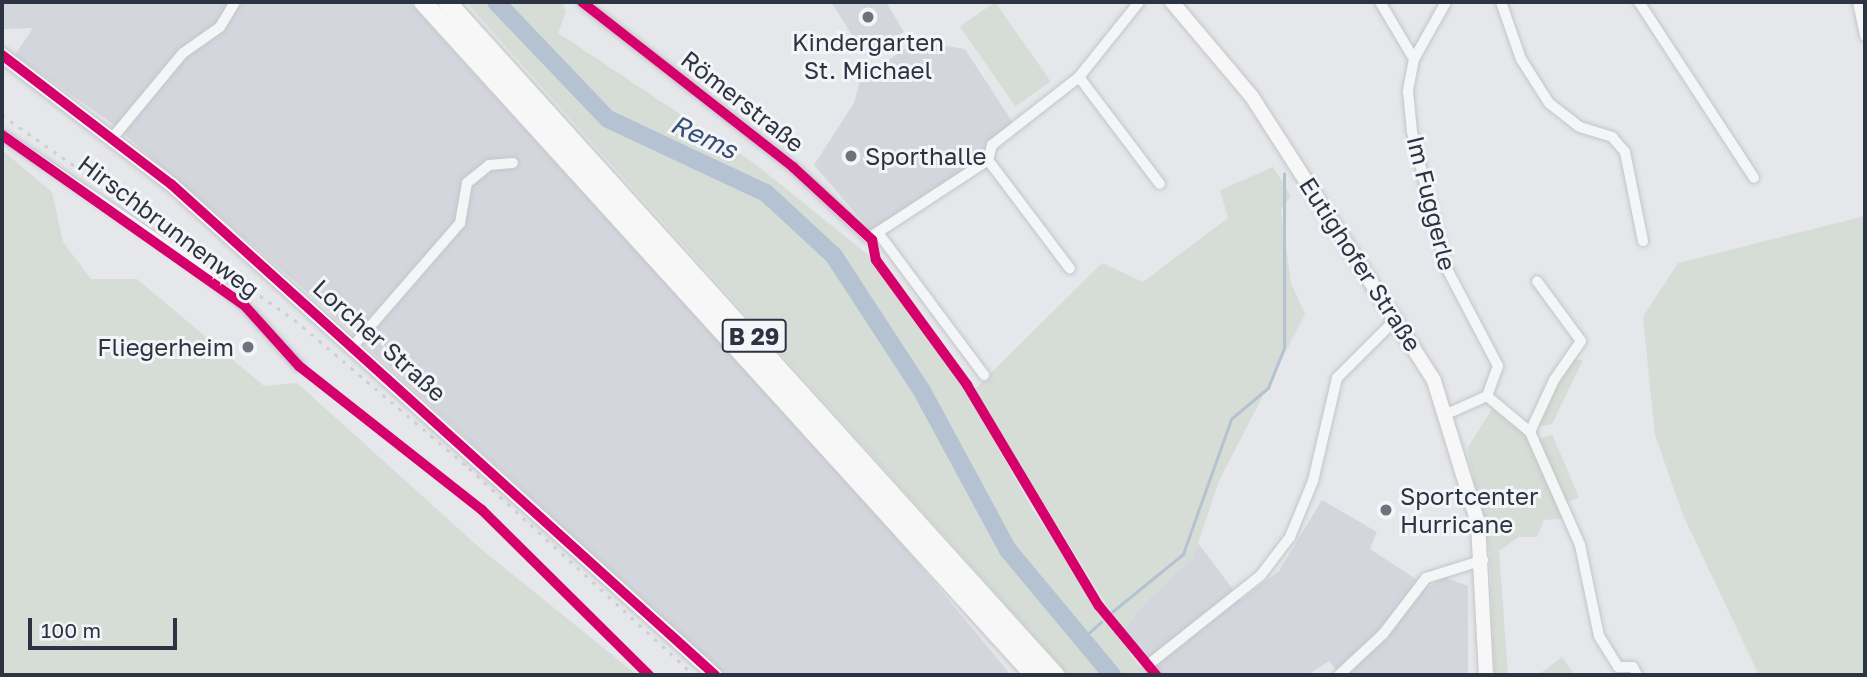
<!DOCTYPE html>
<meta charset="utf-8">
<style>
body{margin:0}
#map{position:relative;width:1867px;height:677px;overflow:hidden;background:#e5e7ea;font-family:"Golos Text",sans-serif}
div>[style]{position:absolute}
[style*='--x']{left:calc(var(--x)*1px);top:calc(var(--y)*1px);width:calc(var(--w)*1px);rotate:calc(var(--a)*1deg)}
.built>*{inset:0;background:#d4d6dd}
.green>*{inset:0;background:#d5ddd6;transform-origin:0 0}
.stream>*{height:2.5px;margin:-1.25px;padding:0 1.25px;transform-origin:1.25px;border-radius:1.25px;background:#b5c2d2}
.river>*{height:18px;margin:-9px;padding:0 9px;transform-origin:9px;border-radius:9px;background:#b5c2d2}
.roads{filter:drop-shadow(0 0 2px #c3c5c8) drop-shadow(0 0 2px #c3c5c8)}
.street>*{height:10px;margin:-5px;padding:0 5px;transform-origin:5px;border-radius:5px;background:#f4f5f6}
.secondary>*{height:14px;margin:-7px;padding:0 7px;transform-origin:7px;border-radius:7px;background:#f7f7f8}
.highway>*{height:18px;margin:-9px;padding:0 9px;transform-origin:9px;border-radius:9px;background:#f7f7f8}
.rail>*{height:2.5px;margin-top:-1.25px;transform-origin:0;background:repeating-linear-gradient(90deg,#cecfd1 0 3.5px,transparent 0 10.5px)}
.cycleway>*{height:10px;margin:-5px;padding:0 5px;transform-origin:5px;border-radius:5px;background:#d6006c}
.dots>*{width:19px;height:19px;translate:-50% -50%;box-sizing:border-box;border:4px solid #f3f5f8;border-radius:50%}
span{translate:-50% -50%;white-space:nowrap;text-align:center;line-height:1.15;-webkit-text-stroke:6px #f3f5f8;paint-order:stroke}
.shield-label span{padding:2px 5px;background:#f3f5f8;border:2px solid;border-radius:5px;-webkit-text-stroke-width:0}
.shield-label{font-size:23px;color:#2c3342;font-weight:700}
.poi-label{font-size:24px;color:#2c3342}
.left{translate:0 -50%;text-align:left}
.right{translate:-100% -50%;text-align:right}
.street-label{font-size:24px;color:#2c3342}
.water-label{font-size:26px;color:#395074;font-style:italic}
.frame{position:absolute;inset:0;border:4px solid #2c3342;pointer-events:none}
.scale{position:absolute;left:28px;top:618px;width:149px;height:32px;box-sizing:border-box;border:4px solid #2c3342;border-top:0;padding-left:9px;font-size:21px;line-height:24px;white-space:nowrap;color:#2c3342;-webkit-text-stroke:5px #f3f5f8;paint-order:stroke}
</style>
<div id="map">
<div class="built">
<i style="clip-path:polygon(2px 2px,409px 2px,882px 520px,1011px 675px,724px 675px,305px 290px,110px 122px,15px 55px,33px 28px,2px 29px)"></i>
<i style="clip-path:polygon(831px 2px,886px 2px,904px 32px,865px 55px)"></i>
<i style="clip-path:polygon(918px 41px,965px 49px,1013px 123px,978px 166px,870px 230px,814px 165px,854px 103px,861px 77px)"></i>
<i style="clip-path:polygon(1322px 500px,1377px 532px,1370px 549px,1428px 587px,1444px 577px,1468px 586px,1468px 675px,1341px 675px,1329px 661px,1308px 675px,1161px 675px,1123px 632px,1144px 603px,1193px 558px,1198px 543px,1241px 600px,1279px 571px)"></i>
</div>
<div class="green">
<i style="clip-path:polygon(466px 2px,562px 2px,566px 12px,558px 33px,755px 164px,872px 258px,968px 395px,1033px 510px,1145px 675px,1069px 675px)"></i>
<i style="left:995px;top:2px;width:97px;height:43px;rotate:55deg"></i>
<i style="clip-path:polygon(2px 150px,52px 192px,63px 242px,91px 279px,137px 279px,264px 386px,297px 383px,481px 549px,637px 675px,2px 675px)"></i>
<i style="clip-path:polygon(1273px 167px,1291px 196px,1281px 210px,1291px 283px,1305px 314px,1219px 481px,1193px 558px,1144px 603px,1123px 632px,974px 390px,1102px 263px,1143px 282px,1228px 218px,1220px 190px)"></i>
<i style="clip-path:polygon(1865px 216px,1865px 675px,1759px 675px,1683px 515px,1655px 435px,1643px 317px,1678px 263px)"></i>
<i style="clip-path:polygon(1570px 360px,1583px 360px,1552px 424px,1536px 427px)"></i>
<i style="clip-path:polygon(1492px 409px,1530px 437px,1567px 518px,1544px 520px,1537px 537px,1519px 537px,1499px 551px,1508px 675px,1494px 675px,1490px 553px,1467px 449px)"></i>
<i style="left:1552px;top:434px;width:69px;height:15px;rotate:67deg"></i>
<i style="clip-path:polygon(1562px 657px,1575px 675px,1538px 675px)"></i>
</div>
<div class="stream">
<i style="--x:1112;--y:612;--w:92;--a:-39.2"></i>
<i style="--x:1183;--y:554;--w:143;--a:-70.4"></i>
<i style="--x:1231;--y:419;--w:48;--a:-40"></i>
<i style="--x:1268;--y:388;--w:43;--a:-68.2"></i>
<i style="--x:1284;--y:348;--w:174;--a:-90"></i>
<i style="--x:1081;--y:640;--w:27;--a:-42"></i>
</div>
<div class="river">
<i style="--x:496;--y:2;--w:162;--a:46.3"></i>
<i style="--x:608;--y:119;--w:174;--a:25.1"></i>
<i style="--x:766;--y:193;--w:93;--a:42.8"></i>
<i style="--x:834;--y:256;--w:161;--a:56.9"></i>
<i style="--x:922;--y:391;--w:181;--a:61.6"></i>
<i style="--x:1008;--y:550;--w:163;--a:50.2"></i>
</div>
<div class="roads">
<div class="street">
<i style="--x:582;--y:2;--w:268;--a:38"></i>
<i style="--x:793;--y:167;--w:104;--a:43.1"></i>
<i style="--x:869;--y:238;--w:142;--a:-33.2"></i>
<i style="--x:988;--y:160;--w:136;--a:53"></i>
<i style="--x:1380;--y:2;--w:66;--a:59.2"></i>
<i style="--x:1446;--y:2;--w:65;--a:119.3"></i>
<i style="--x:1414;--y:59;--w:33;--a:101"></i>
<i style="--x:1408;--y:91;--w:41;--a:84.4"></i>
<i style="--x:1412;--y:132;--w:139;--a:75.9"></i>
<i style="--x:1446;--y:267;--w:112;--a:62.3"></i>
<i style="--x:1498;--y:366;--w:32;--a:110"></i>
<i style="--x:1487;--y:396;--w:44;--a:155.8"></i>
<i style="--x:1501;--y:2;--w:60;--a:70.7"></i>
<i style="--x:1521;--y:59;--w:52;--a:57.5"></i>
<i style="--x:1549;--y:103;--w:39;--a:38"></i>
<i style="--x:1580;--y:127;--w:34;--a:17"></i>
<i style="--x:1612;--y:137;--w:20;--a:49"></i>
<i style="--x:1625;--y:152;--w:91;--a:78.6"></i>
<i style="--x:1639;--y:2;--w:210;--a:56.8"></i>
<i style="--x:1858;--y:2;--w:35;--a:78"></i>
<i style="--x:1079;--y:77;--w:134;--a:52.9"></i>
<i style="--x:2;--y:135;--w:227;--a:34"></i>
<i style="--x:190;--y:262;--w:69;--a:38.5"></i>
<i style="--x:244;--y:305;--w:82;--a:48"></i>
<i style="--x:114;--y:136;--w:108;--a:-50.3"></i>
<i style="--x:183;--y:53;--w:45;--a:-35.1"></i>
<i style="--x:220;--y:27;--w:29;--a:-59"></i>
<i style="--x:988;--y:160;--w:16;--a:-75"></i>
<i style="--x:992;--y:145;--w:110;--a:-38"></i>
<i style="--x:1079;--y:77;--w:96;--a:-51.3"></i>
<i style="--x:879;--y:234;--w:176;--a:53.3"></i>
<i style="--x:354;--y:345;--w:162;--a:-49"></i>
<i style="--x:460;--y:223;--w:41;--a:-80.1"></i>
<i style="--x:467;--y:183;--w:28;--a:-39"></i>
<i style="--x:489;--y:165;--w:24;--a:-5"></i>
<i style="--x:1487;--y:396;--w:56;--a:39.9"></i>
<i style="--x:1530;--y:432;--w:124;--a:66.1"></i>
<i style="--x:1580;--y:545;--w:93;--a:78.2"></i>
<i style="--x:1599;--y:636;--w:36;--a:58"></i>
<i style="--x:1618;--y:667;--w:15;--a:0"></i>
<i style="--x:1633;--y:667;--w:9;--a:63"></i>
<i style="--x:1530;--y:432;--w:57;--a:-65.2"></i>
<i style="--x:1554;--y:380;--w:47;--a:-55.3"></i>
<i style="--x:1581;--y:341;--w:74;--a:-126.3"></i>
<i style="--x:1156;--y:675;--w:13;--a:-129"></i>
<i style="--x:1148;--y:665;--w:144;--a:-38.5"></i>
<i style="--x:1261;--y:575;--w:48;--a:-52.7"></i>
<i style="--x:1290;--y:537;--w:61;--a:-67.7"></i>
<i style="--x:1313;--y:481;--w:106;--a:-76.9"></i>
<i style="--x:1337;--y:378;--w:85;--a:-45"></i>
<i style="--x:1339;--y:675;--w:60;--a:-43"></i>
<i style="--x:1383;--y:634;--w:71;--a:-52.5"></i>
<i style="--x:1426;--y:578;--w:60;--a:-17.5"></i>
</div>
<div class="secondary">
<i style="--x:1172;--y:2;--w:124;--a:49.9"></i>
<i style="--x:1252;--y:97;--w:337;--a:57.3"></i>
<i style="--x:1434;--y:381;--w:149;--a:72.8"></i>
<i style="--x:1478;--y:523;--w:152;--a:87"></i>
<i style="--x:2;--y:55;--w:213;--a:37.4"></i>
<i style="--x:171;--y:184;--w:733;--a:42.07"></i>
</div>
<div class="highway">
<i style="--x:423;--y:2;--w:909;--a:47.76"></i>
<i style="--x:447;--y:2;--w:907;--a:47.9"></i>
</div>
</div>
<div class="rail">
<i style="--x:2;--y:115;--w:358;--a:35"></i>
<i style="--x:295;--y:320;--w:228;--a:40.4"></i>
<i style="--x:469;--y:468;--w:306;--a:42.6"></i>
</div>
<div class="cycleway">
<i style="--x:582;--y:2;--w:268;--a:38"></i>
<i style="--x:793;--y:167;--w:108;--a:42.7"></i>
<i style="--x:872;--y:240;--w:20;--a:79"></i>
<i style="--x:876;--y:260;--w:155;--a:53.9"></i>
<i style="--x:967;--y:385;--w:257;--a:59.2"></i>
<i style="--x:1099;--y:606;--w:89;--a:50.4"></i>
<i style="--x:2;--y:55;--w:213;--a:37.4"></i>
<i style="--x:171;--y:184;--w:733;--a:42.07"></i>
<i style="--x:2;--y:135;--w:296;--a:35.1"></i>
<i style="--x:244;--y:305;--w:82;--a:48"></i>
<i style="--x:299;--y:366;--w:233;--a:38.2"></i>
<i style="--x:482;--y:510;--w:235;--a:44.7"></i>
</div>
<div class="dots">
<i style="left:868px;top:17px;background:#6d727d"></i>
<i style="left:851px;top:156px;background:#6d727d"></i>
<i style="left:248px;top:347px;background:#6d727d"></i>
<i style="left:1386px;top:510px;background:#6d727d"></i>
</div>
<div class="shield-label">
<span style="left:754px;top:336px">B 29</span>
</div>
<div class="poi-label">
<span style="left:868px;top:56px">Kindergarten<br>St. Michael</span>
<span class="left" style="left:865px;top:156px">Sporthalle</span>
<span class="right" style="left:234px;top:347px">Fliegerheim</span>
<span class="left" style="left:1400px;top:510px">Sportcenter<br>Hurricane</span>
</div>
<div class="street-label">
<span style="left:743px;top:101px;rotate:38deg">Römerstraße</span>
<span style="left:1432px;top:203px;rotate:76deg">Im Fuggerle</span>
<span style="left:169px;top:226px;rotate:37deg">Hirschbrunnenweg</span>
<span style="left:1361px;top:264px;rotate:57deg">Eutighofer Straße</span>
<span style="left:380px;top:340px;rotate:42deg">Lorcher Straße</span>
</div>
<div class="water-label">
<span style="left:704px;top:137px;rotate:25deg">Rems</span>
</div>
<div class="frame"></div>
<div class="scale">100 m</div>
</div>
